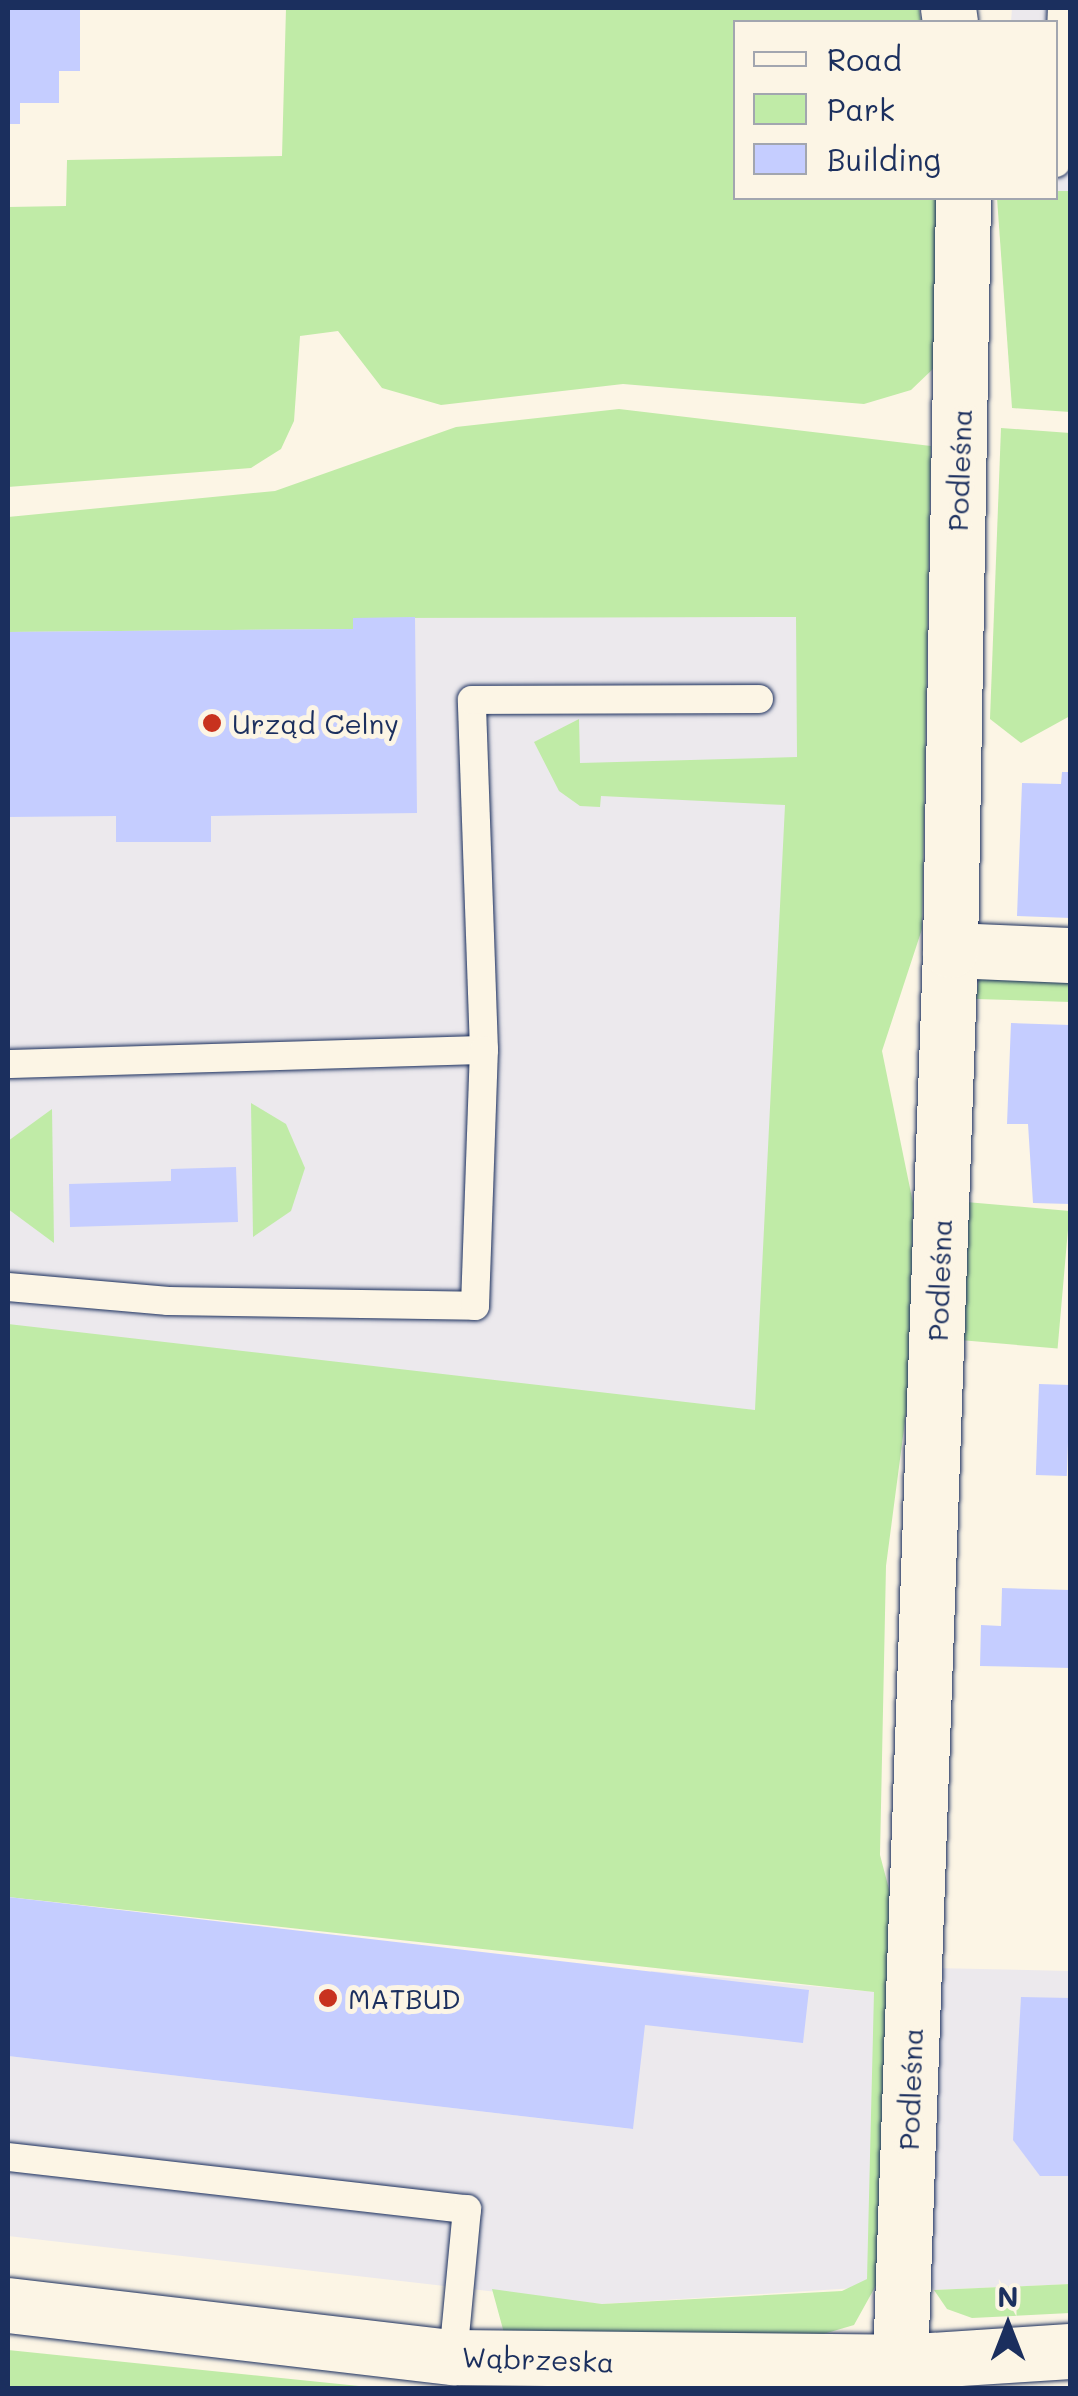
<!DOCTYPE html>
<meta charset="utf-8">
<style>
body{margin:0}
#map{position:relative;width:1078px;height:2396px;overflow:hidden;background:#fcf5e5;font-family:Mali,sans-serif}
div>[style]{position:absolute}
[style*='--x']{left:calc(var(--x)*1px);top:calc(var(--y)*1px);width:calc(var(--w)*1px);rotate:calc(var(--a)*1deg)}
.built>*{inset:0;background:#ece9ed;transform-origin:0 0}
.green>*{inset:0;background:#c0eba7;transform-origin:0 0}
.building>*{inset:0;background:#c5cdff;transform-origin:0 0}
.roads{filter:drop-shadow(0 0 2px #1b2f5e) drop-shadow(0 0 2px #1b2f5e)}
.lane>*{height:28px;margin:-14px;padding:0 14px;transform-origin:14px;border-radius:14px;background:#fcf5e5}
.street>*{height:55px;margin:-27.5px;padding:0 27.5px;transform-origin:27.5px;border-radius:27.5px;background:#fcf5e5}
.secondary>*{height:55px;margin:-27.5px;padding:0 27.5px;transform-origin:27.5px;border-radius:27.5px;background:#fcf5e5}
.dots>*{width:28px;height:28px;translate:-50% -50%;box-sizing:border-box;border:5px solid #fcf5e5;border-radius:50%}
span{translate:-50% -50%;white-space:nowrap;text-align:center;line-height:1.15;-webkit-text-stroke:10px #fcf5e5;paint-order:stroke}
.street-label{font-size:28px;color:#1b2f5e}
.poi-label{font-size:28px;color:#1b2f5e}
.left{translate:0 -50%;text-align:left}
.frame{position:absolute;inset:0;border:10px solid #1b2f5e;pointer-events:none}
.legend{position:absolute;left:733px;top:20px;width:325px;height:180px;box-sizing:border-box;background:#fcf5e5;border:2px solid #a2a6af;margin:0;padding:12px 18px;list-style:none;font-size:30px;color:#1b2f5e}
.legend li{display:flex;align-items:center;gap:20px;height:50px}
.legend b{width:50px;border:2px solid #a2a6af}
.north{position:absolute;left:958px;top:2276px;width:100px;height:100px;-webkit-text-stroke:8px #fcf5e5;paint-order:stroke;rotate:0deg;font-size:28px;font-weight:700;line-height:40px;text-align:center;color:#1b2f5e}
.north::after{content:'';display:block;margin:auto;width:35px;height:45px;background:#1b2f5e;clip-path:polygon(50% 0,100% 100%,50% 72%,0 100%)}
</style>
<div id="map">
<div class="built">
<i style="clip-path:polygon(1012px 8px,1070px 8px,1070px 191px,1056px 191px,1056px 22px,1011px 22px)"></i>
<i style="left:825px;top:546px;width:892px;height:817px;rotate:90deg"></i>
<i style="clip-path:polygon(933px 1968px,1070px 1971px,1070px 2284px,934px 2290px,926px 2275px)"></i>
<i style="clip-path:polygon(651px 1971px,875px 1992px,868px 2279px,855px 2288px,602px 2304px,8px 2236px,8px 2056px,632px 2129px)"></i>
</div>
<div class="green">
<i style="clip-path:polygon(286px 8px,919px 8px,921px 22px,736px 22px,736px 198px,943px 198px,935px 367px,911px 390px,864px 404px,623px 384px,441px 405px,382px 388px,338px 331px,300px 336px,294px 421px,281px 449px,251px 468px,8px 487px,8px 207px,66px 206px,67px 160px,282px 156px)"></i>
<i style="clip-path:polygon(1056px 191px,1070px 191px,1070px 412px,1012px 408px,997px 198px)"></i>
<i style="clip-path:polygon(619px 409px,931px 446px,922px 929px,882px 1051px,913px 1203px,910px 1383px,886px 1566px,880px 1855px,890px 1893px,879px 2280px,854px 2325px,820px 2335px,504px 2333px,492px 2289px,602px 2304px,842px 2291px,867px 2279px,874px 1992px,8px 1897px,8px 1324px,755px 1410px,785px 805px,601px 796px,600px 807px,580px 806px,559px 791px,534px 742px,579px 719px,580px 763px,797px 757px,796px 617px,354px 618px,353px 629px,8px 632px,8px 517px,275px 491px,456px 427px)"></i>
<i style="clip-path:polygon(1001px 428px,1070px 433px,1070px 716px,1021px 743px,990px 719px)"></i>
<i style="clip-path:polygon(1070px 973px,1070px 1002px,976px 999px,979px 977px)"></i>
<i style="clip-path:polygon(251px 1103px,286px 1124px,305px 1168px,291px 1211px,253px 1237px)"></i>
<i style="clip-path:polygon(52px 1109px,54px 1243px,8px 1209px,8px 1141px)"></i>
<i style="left:966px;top:1202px;width:104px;height:138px;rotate:5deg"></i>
<i style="clip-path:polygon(1070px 2284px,1070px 2313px,972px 2318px,947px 2309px,934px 2290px)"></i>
<i style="clip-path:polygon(8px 2350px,359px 2386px,373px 2388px,8px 2388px)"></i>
</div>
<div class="building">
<i style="clip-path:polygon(8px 8px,80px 8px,80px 71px,59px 71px,59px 103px,20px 103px,20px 124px,8px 124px)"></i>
<i style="clip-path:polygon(415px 617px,417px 813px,211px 816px,211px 842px,116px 842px,116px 816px,8px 817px,8px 632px,353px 629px,353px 618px)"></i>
<i style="clip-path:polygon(1062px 772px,1070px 772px,1070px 918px,1017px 916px,1022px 783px,1061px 784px)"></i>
<i style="clip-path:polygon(1011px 1023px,1070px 1025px,1070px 1204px,1033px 1203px,1028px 1124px,1007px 1124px)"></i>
<i style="clip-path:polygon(236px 1167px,238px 1222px,70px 1227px,69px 1184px,171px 1181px,171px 1169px)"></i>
<i style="left:1039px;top:1384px;width:31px;height:91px;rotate:2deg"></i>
<i style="clip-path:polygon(1002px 1588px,1070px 1590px,1070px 1668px,980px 1666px,981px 1625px,1001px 1626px)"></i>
<i style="clip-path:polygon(8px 1897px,809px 1990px,803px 2043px,645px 2025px,633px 2129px,8px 2056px)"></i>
<i style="clip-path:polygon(1021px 1997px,1070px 1998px,1070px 2176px,1040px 2176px,1013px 2140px)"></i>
</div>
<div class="roads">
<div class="lane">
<i style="--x:1056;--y:163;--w:155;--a:-87.8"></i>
<i style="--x:8;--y:1064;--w:476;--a:-1.7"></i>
<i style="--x:484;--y:1050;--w:350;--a:-92"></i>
<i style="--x:472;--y:700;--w:287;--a:-0.2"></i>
<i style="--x:8;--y:1287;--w:161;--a:5"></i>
<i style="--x:168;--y:1301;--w:307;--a:0.9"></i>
<i style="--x:475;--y:1306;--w:256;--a:-88"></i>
<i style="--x:8;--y:2157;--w:462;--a:6.5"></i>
<i style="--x:467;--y:2209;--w:149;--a:95.4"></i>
</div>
<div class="street">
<i style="--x:948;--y:8;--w:14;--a:82"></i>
<i style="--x:950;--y:950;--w:120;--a:2.4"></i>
<i style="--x:900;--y:2362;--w:1413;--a:-87.97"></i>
<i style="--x:950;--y:950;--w:752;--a:-89.01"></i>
</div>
<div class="secondary">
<i style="--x:8;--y:2305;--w:448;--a:6.7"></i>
<i style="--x:453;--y:2357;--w:447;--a:0.6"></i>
<i style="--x:900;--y:2362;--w:170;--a:-3.7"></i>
</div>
</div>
<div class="dots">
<i style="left:212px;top:723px;background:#c8321e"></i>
<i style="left:328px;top:1998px;background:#c8321e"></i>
</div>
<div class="street-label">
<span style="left:959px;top:470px;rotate:-88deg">Podleśna</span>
<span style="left:939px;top:1280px;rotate:-88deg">Podleśna</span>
<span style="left:910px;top:2089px;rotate:-88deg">Podleśna</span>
<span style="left:538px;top:2359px;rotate:2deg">Wąbrzeska</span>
</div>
<div class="poi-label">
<span class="left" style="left:232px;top:723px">Urząd Celny</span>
<span class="left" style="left:348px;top:1998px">MATBUD</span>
</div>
<div class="frame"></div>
<ul class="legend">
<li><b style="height:12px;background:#fcf5e5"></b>Road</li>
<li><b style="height:28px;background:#c0eba7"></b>Park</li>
<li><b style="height:28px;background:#c5cdff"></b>Building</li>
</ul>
<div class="north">N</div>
</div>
